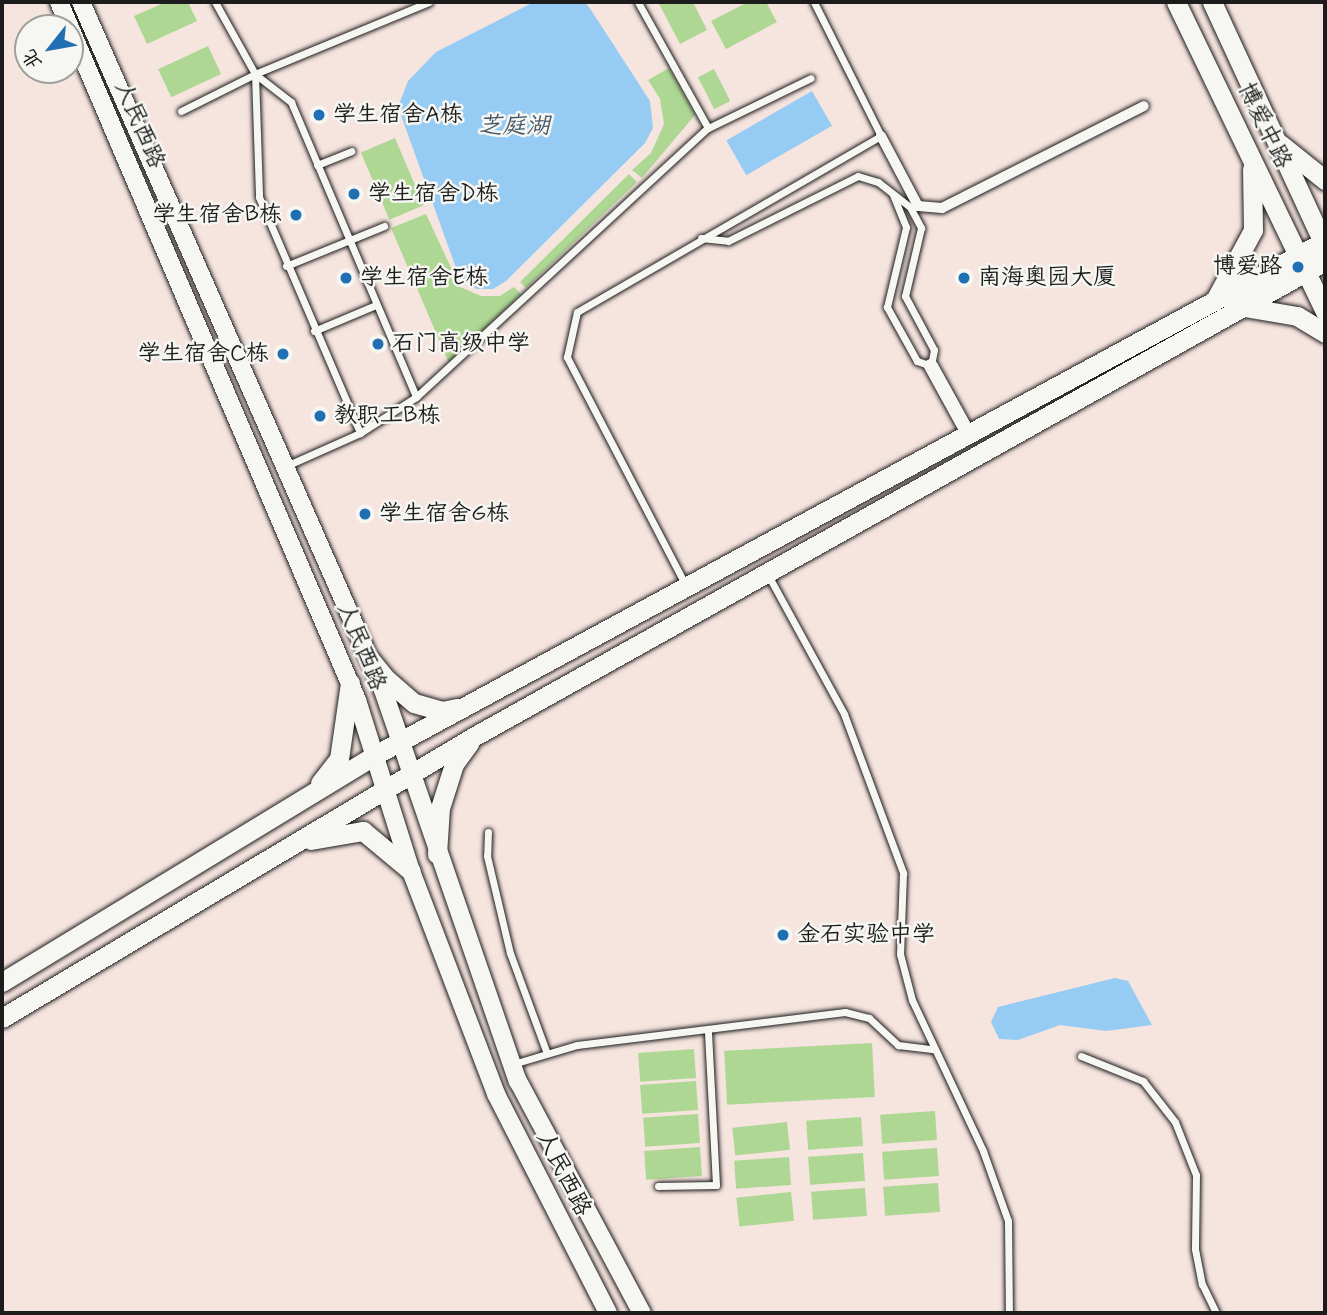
<!DOCTYPE html>
<meta charset="utf-8">
<style>
body{margin:0}
#map{position:relative;width:1327px;height:1315px;overflow:hidden;background:#f6e4df;font-family:Mynerve,"LXGW WenKai TC",sans-serif}
div>[style]{position:absolute}
[style*='--x']{left:calc(var(--x)*1px);top:calc(var(--y)*1px);width:calc(var(--w)*1px);rotate:calc(var(--a)*1deg)}
.green>*{inset:0;background:#aed794;transform-origin:0 0}
.water>*{inset:0;background:#96cbf4;transform-origin:0 0}
.roads{filter:drop-shadow(0 0 2px #1c1c1c) drop-shadow(0 0 2px #1c1c1c)}
.service>*{height:7px;margin:-3.5px;padding:0 3.5px;transform-origin:3.5px;border-radius:3.5px;background:#f6f6f2}
.pedestrian>*{height:10px;margin:-5px;padding:0 5px;transform-origin:5px;border-radius:5px;background:#f6f6f2}
.minor>*{height:14px;margin:-7px;padding:0 7px;transform-origin:7px;border-radius:7px;background:#f6f6f2}
.tertiary>*{height:18px;margin:-9px;padding:0 9px;transform-origin:9px;border-radius:9px;background:#f6f6f2}
.secondary>*{height:19px;margin:-9.5px;padding:0 9.5px;transform-origin:9.5px;border-radius:9.5px;background:#f6f6f2}
.dots>*{width:19px;height:19px;translate:-50% -50%;box-sizing:border-box;border:4px solid #f6f6f2;border-radius:50%}
span{translate:-50% -50%;white-space:nowrap;text-align:center;line-height:1.15;-webkit-text-stroke:5px #f6f6f2;paint-order:stroke}
.poi-label{font-size:23px;color:#1c1c1c}
.left{translate:0 -50%;text-align:left}
.right{translate:-100% -50%;text-align:right}
.street-label{font-size:23px;color:#1c1c1c}
.water-label{font-size:24px;color:#475968;font-style:italic}
.frame{position:absolute;inset:0;border:4px solid #1c1c1c;pointer-events:none}
.north{position:absolute;left:14px;top:14px;width:70px;height:70px;box-sizing:border-box;background:#f6f6f2;border:2px solid #9f9f9c;border-radius:50%;rotate:239deg;font-size:19px;font-weight:700;line-height:28px;text-align:center;color:#1c1c1c}
.north::after{content:'';display:block;margin:auto;width:24px;height:32px;background:#1f6fb2;clip-path:polygon(50% 0,100% 100%,50% 72%,0 100%)}
</style>
<div id="map">
<div class="green">
<i style="clip-path:polygon(166px 2px,188px 2px,197px 21px,147px 44px,134px 16px)"></i>
<i style="clip-path:polygon(658px 2px,693px 2px,707px 30px,680px 44px)"></i>
<i style="clip-path:polygon(748px 2px,766px 2px,777px 22px,726px 49px,711px 21px)"></i>
<i style="left:208px;top:46px;width:31px;height:55px;rotate:65deg"></i>
<i style="clip-path:polygon(669px 68px,695px 115px,642px 178px,632px 170px,651px 153px,664px 124px,660px 99px,648px 80px)"></i>
<i style="left:714px;top:69px;width:36px;height:18px;rotate:63deg"></i>
<i style="left:395px;top:138px;width:73px;height:37px;rotate:67deg"></i>
<i style="clip-path:polygon(629px 174px,637px 182px,526px 288px,520px 282px)"></i>
<i style="clip-path:polygon(426px 214px,460px 287px,481px 296px,500px 296px,514px 287px,521px 294px,449px 363px,391px 228px)"></i>
<i style="left:872px;top:1043px;width:54px;height:148px;rotate:87deg"></i>
<i style="left:694px;top:1049px;width:29px;height:56px;rotate:86deg"></i>
<i style="left:696px;top:1081px;width:29px;height:56px;rotate:86deg"></i>
<i style="left:935px;top:1111px;width:29px;height:55px;rotate:86deg"></i>
<i style="left:698px;top:1114px;width:29px;height:55px;rotate:86deg"></i>
<i style="left:861px;top:1117px;width:29px;height:55px;rotate:86deg"></i>
<i style="left:787px;top:1122px;width:28px;height:55px;rotate:84deg"></i>
<i style="left:700px;top:1147px;width:29px;height:56px;rotate:86deg"></i>
<i style="left:937px;top:1148px;width:28px;height:55px;rotate:86deg"></i>
<i style="left:863px;top:1153px;width:28px;height:55px;rotate:86deg"></i>
<i style="left:789px;top:1157px;width:28px;height:55px;rotate:86deg"></i>
<i style="left:938px;top:1183px;width:29px;height:55px;rotate:86deg"></i>
<i style="left:865px;top:1188px;width:28px;height:54px;rotate:86deg"></i>
<i style="left:791px;top:1192px;width:29px;height:55px;rotate:84deg"></i>
</div>
<div class="water">
<i style="clip-path:polygon(534px 2px,584px 2px,589px 7px,650px 101px,653px 128px,645px 143px,506px 281px,493px 289px,477px 289px,464px 281px,456px 268px,398px 107px,408px 81px,436px 52px)"></i>
<i style="left:812px;top:91px;width:40px;height:99px;rotate:60deg"></i>
<i style="clip-path:polygon(1115px 978px,1128px 981px,1152px 1025px,1106px 1031px,1060px 1025px,1018px 1040px,999px 1039px,991px 1022px,998px 1007px)"></i>
</div>
<div class="roads">
<div class="service">
<i style="--x:215;--y:2;--w:82;--a:60.9"></i>
<i style="--x:255;--y:74;--w:123;--a:88.1"></i>
<i style="--x:259;--y:197;--w:257;--a:66.8"></i>
<i style="--x:255;--y:74;--w:46;--a:37.9"></i>
<i style="--x:291;--y:102;--w:320;--a:67"></i>
<i style="--x:181;--y:111;--w:83;--a:-26.6"></i>
<i style="--x:255;--y:74;--w:188;--a:-22.5"></i>
<i style="--x:708;--y:128;--w:114;--a:-25.9"></i>
<i style="--x:317;--y:165;--w:37;--a:-22"></i>
<i style="--x:701;--y:238;--w:27;--a:6"></i>
<i style="--x:728;--y:241;--w:145;--a:-26.6"></i>
<i style="--x:858;--y:176;--w:21;--a:17"></i>
<i style="--x:878;--y:182;--w:41;--a:38"></i>
<i style="--x:910;--y:207;--w:24;--a:62"></i>
<i style="--x:921;--y:228;--w:70;--a:103.2"></i>
<i style="--x:905;--y:296;--w:61;--a:61.8"></i>
<i style="--x:934;--y:350;--w:16;--a:101"></i>
<i style="--x:931;--y:366;--w:15;--a:-160"></i>
<i style="--x:917;--y:361;--w:62;--a:-119.1"></i>
<i style="--x:887;--y:307;--w:82;--a:-76.6"></i>
<i style="--x:906;--y:227;--w:35;--a:-112"></i>
<i style="--x:286;--y:266;--w:106;--a:-22.2"></i>
<i style="--x:314;--y:331;--w:67;--a:-22.8"></i>
<i style="--x:286;--y:466;--w:81;--a:-24"></i>
<i style="--x:360;--y:433;--w:67;--a:-32.7"></i>
<i style="--x:416;--y:397;--w:397;--a:-42.7"></i>
<i style="--x:708;--y:128;--w:144;--a:-119.1"></i>
<i style="--x:768;--y:575;--w:158;--a:61.3"></i>
<i style="--x:844;--y:714;--w:170;--a:69.6"></i>
<i style="--x:903;--y:873;--w:81;--a:92.1"></i>
<i style="--x:900;--y:954;--w:48;--a:75.4"></i>
<i style="--x:912;--y:1000;--w:167;--a:64.8"></i>
<i style="--x:983;--y:1151;--w:74;--a:70.3"></i>
<i style="--x:1008;--y:1221;--w:92;--a:89.4"></i>
<i style="--x:685;--y:584;--w:256;--a:-117.5"></i>
<i style="--x:567;--y:357;--w:46;--a:-77.5"></i>
<i style="--x:577;--y:312;--w:351;--a:-30.1"></i>
<i style="--x:881;--y:136;--w:150;--a:-116.6"></i>
<i style="--x:488;--y:832;--w:24;--a:92"></i>
<i style="--x:487;--y:856;--w:100;--a:76.7"></i>
<i style="--x:510;--y:953;--w:104;--a:69.8"></i>
<i style="--x:1081;--y:1056;--w:67;--a:22"></i>
<i style="--x:1143;--y:1081;--w:52;--a:52"></i>
<i style="--x:1175;--y:1122;--w:57;--a:68.4"></i>
<i style="--x:1196;--y:1175;--w:74;--a:90.8"></i>
<i style="--x:1195;--y:1249;--w:36;--a:79"></i>
<i style="--x:1202;--y:1284;--w:32;--a:64"></i>
<i style="--x:513;--y:1064;--w:67;--a:-16.5"></i>
<i style="--x:577;--y:1045;--w:270;--a:-7"></i>
<i style="--x:845;--y:1012;--w:25;--a:14"></i>
<i style="--x:869;--y:1018;--w:40;--a:43"></i>
<i style="--x:898;--y:1045;--w:34;--a:7"></i>
<i style="--x:658;--y:1186;--w:58;--a:-1"></i>
<i style="--x:716;--y:1185;--w:155;--a:-93"></i>
</div>
<div class="pedestrian">
<i style="--x:881;--y:136;--w:79;--a:62.1"></i>
<i style="--x:918;--y:206;--w:24;--a:5"></i>
<i style="--x:942;--y:208;--w:226;--a:-26.8"></i>
</div>
<div class="minor">
<i style="--x:931;--y:366;--w:79;--a:61.2"></i>
</div>
<div class="tertiary">
<i style="--x:59;--y:2;--w:759;--a:66.88"></i>
<i style="--x:357;--y:700;--w:179;--a:72.5"></i>
<i style="--x:411;--y:871;--w:239;--a:69.1"></i>
<i style="--x:496;--y:1094;--w:246;--a:62.9"></i>
<i style="--x:81;--y:2;--w:751;--a:66.3"></i>
<i style="--x:383;--y:690;--w:414;--a:71"></i>
<i style="--x:518;--y:1081;--w:263;--a:61.9"></i>
</div>
<div class="secondary">
<i style="--x:1176;--y:2;--w:344;--a:64.3"></i>
<i style="--x:1212;--y:2;--w:269;--a:65.2"></i>
<i style="--x:1280;--y:144;--w:58;--a:38.7"></i>
<i style="--x:1215;--y:300;--w:80;--a:-61.5"></i>
<i style="--x:1253;--y:230;--w:61;--a:-90.9"></i>
<i style="--x:1244;--y:307;--w:54;--a:9.6"></i>
<i style="--x:1297;--y:316;--w:33;--a:31"></i>
<i style="--x:369;--y:658;--w:26;--a:51"></i>
<i style="--x:385;--y:678;--w:38;--a:41"></i>
<i style="--x:414;--y:703;--w:29;--a:16"></i>
<i style="--x:442;--y:711;--w:16;--a:-11"></i>
<i style="--x:320;--y:783;--w:31;--a:-52"></i>
<i style="--x:339;--y:759;--w:77;--a:-81.8"></i>
<i style="--x:311;--y:840;--w:53;--a:-9.8"></i>
<i style="--x:363;--y:831;--w:62;--a:39.8"></i>
<i style="--x:437;--y:854;--w:46;--a:-86.3"></i>
<i style="--x:440;--y:808;--w:46;--a:-72.3"></i>
<i style="--x:454;--y:764;--w:26;--a:-54"></i>
<i style="--x:2;--y:982;--w:437;--a:-31.3"></i>
<i style="--x:375;--y:755;--w:1080;--a:-28.42"></i>
<i style="--x:2;--y:1018;--w:548;--a:-30.82"></i>
<i style="--x:473;--y:737;--w:976;--a:-29.19"></i>
</div>
</div>
<div class="dots">
<i style="left:319px;top:115px;background:#1f6fb2"></i>
<i style="left:354px;top:194px;background:#1f6fb2"></i>
<i style="left:296px;top:215px;background:#1f6fb2"></i>
<i style="left:1298px;top:267px;background:#1f6fb2"></i>
<i style="left:346px;top:278px;background:#1f6fb2"></i>
<i style="left:964px;top:278px;background:#1f6fb2"></i>
<i style="left:378px;top:344px;background:#1f6fb2"></i>
<i style="left:283px;top:354px;background:#1f6fb2"></i>
<i style="left:320px;top:416px;background:#1f6fb2"></i>
<i style="left:365px;top:514px;background:#1f6fb2"></i>
<i style="left:783px;top:935px;background:#1f6fb2"></i>
</div>
<div class="poi-label">
<span class="left" style="left:333px;top:115px">学生宿舍A栋</span>
<span class="left" style="left:368px;top:194px">学生宿舍D栋</span>
<span class="right" style="left:282px;top:215px">学生宿舍B栋</span>
<span class="right" style="left:1282px;top:267px">博爱路</span>
<span class="left" style="left:360px;top:278px">学生宿舍E栋</span>
<span class="left" style="left:978px;top:278px">南海奥园大厦</span>
<span class="left" style="left:392px;top:344px">石门高级中学</span>
<span class="right" style="left:269px;top:354px">学生宿舍C栋</span>
<span class="left" style="left:334px;top:416px">教职工B栋</span>
<span class="left" style="left:379px;top:514px">学生宿舍G栋</span>
<span class="left" style="left:797px;top:935px">金石实验中学</span>
</div>
<div class="street-label">
<span style="left:139px;top:125px;rotate:67deg">人民西路</span>
<span style="left:1264px;top:126px;rotate:64deg">博爱中路</span>
<span style="left:361px;top:647px;rotate:68deg">人民西路</span>
<span style="left:563px;top:1174px;rotate:63deg">人民西路</span>
</div>
<div class="water-label">
<span style="left:514px;top:127px">芝庭湖</span>
</div>
<div class="frame"></div>
<div class="north">北</div>
</div>
